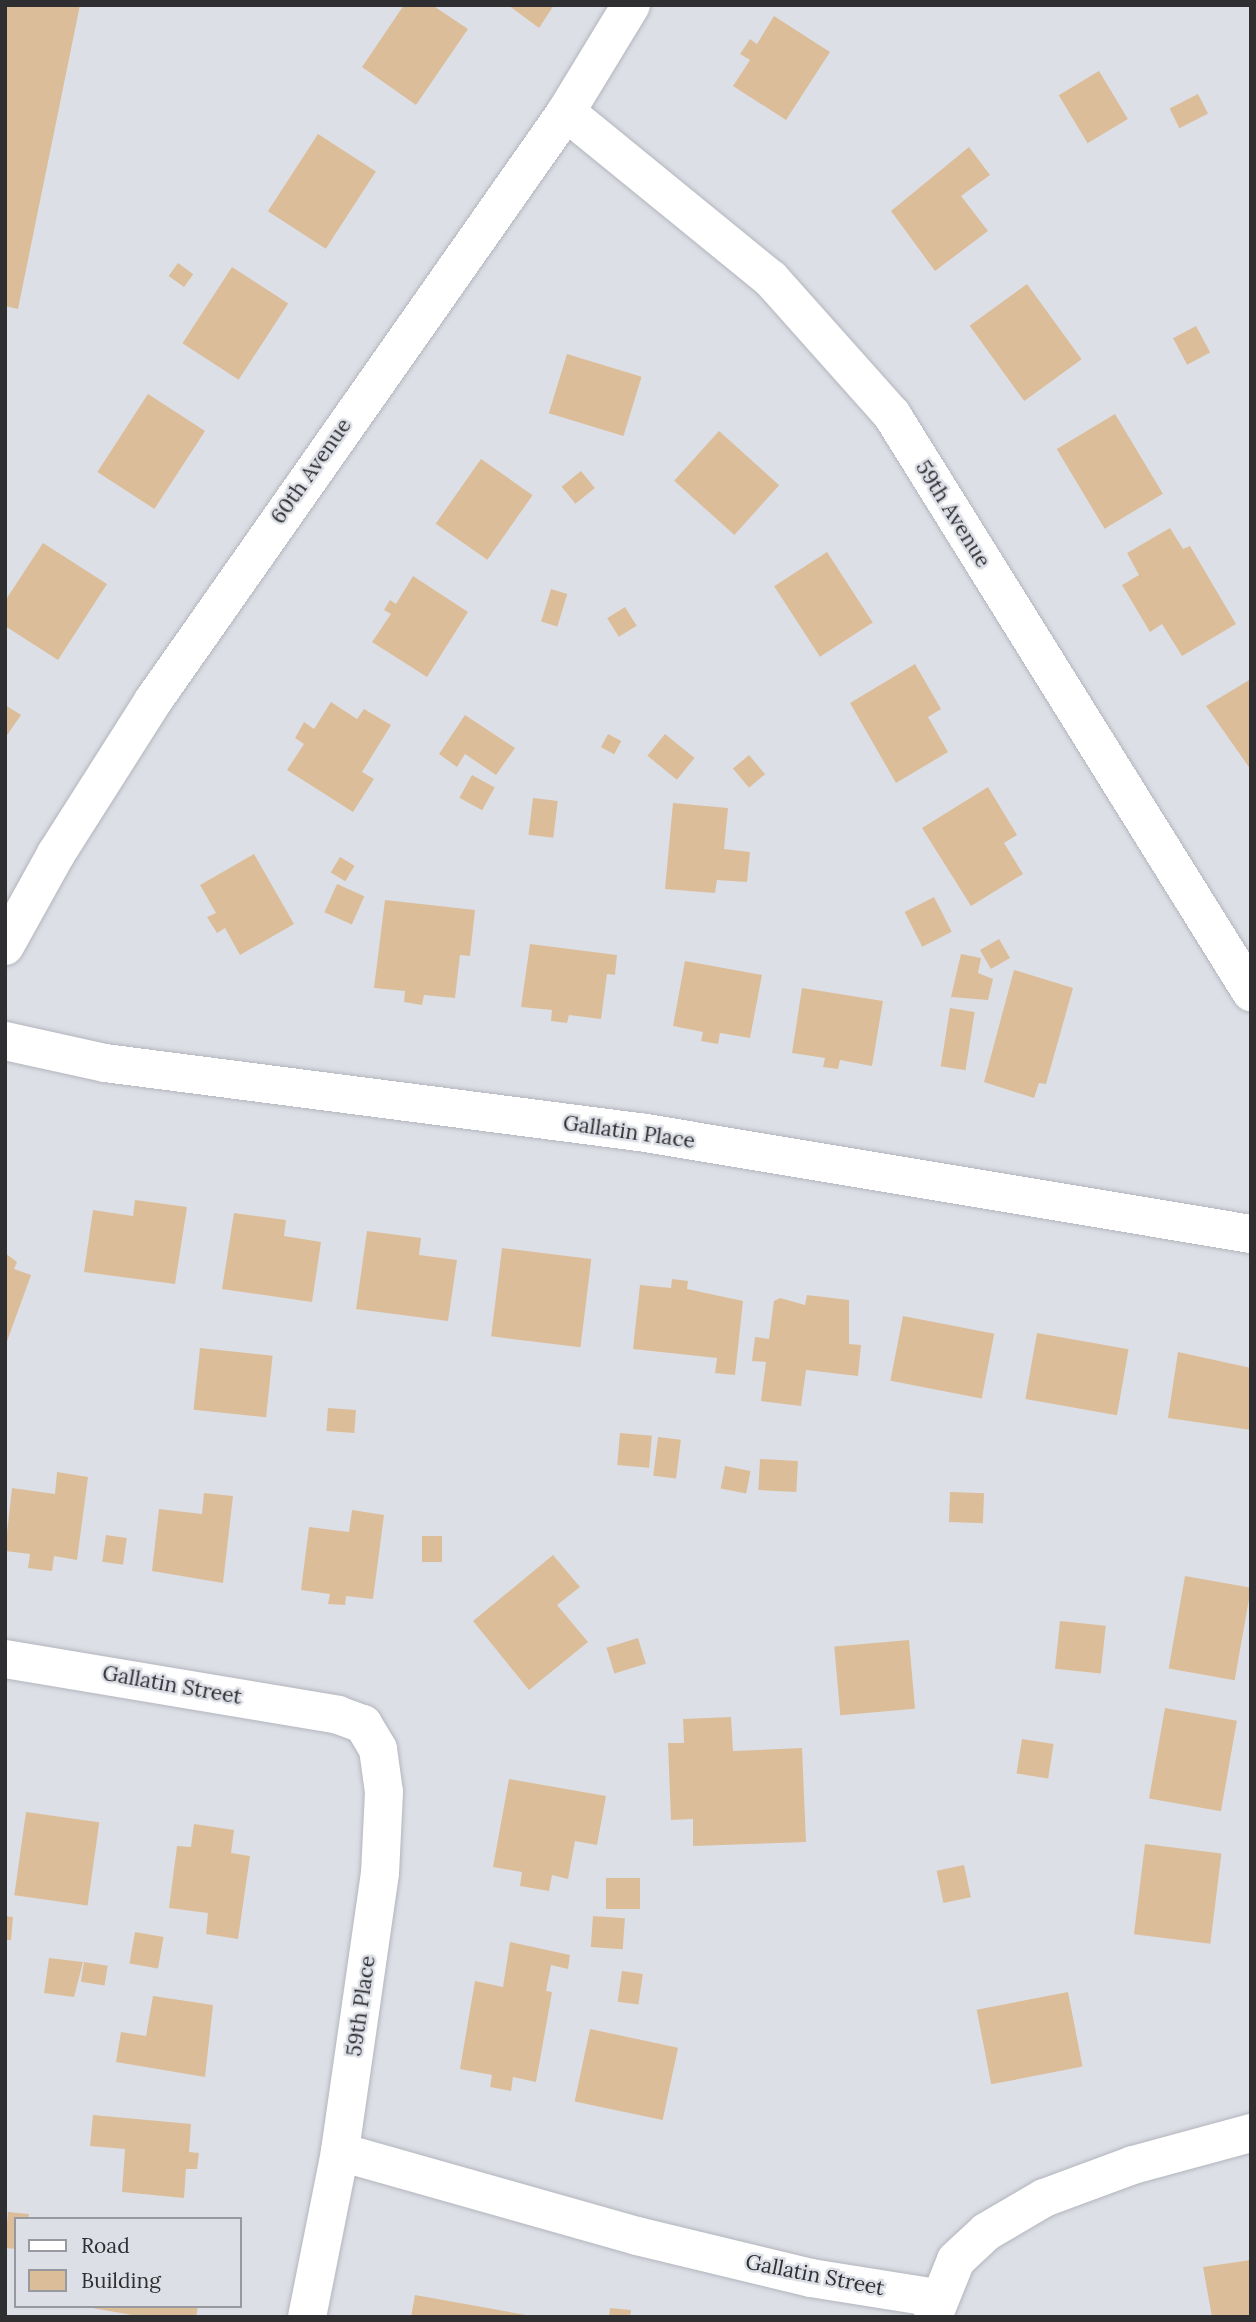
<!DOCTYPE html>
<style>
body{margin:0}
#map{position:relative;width:1256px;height:2322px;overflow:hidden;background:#dddfe6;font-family:Lora,serif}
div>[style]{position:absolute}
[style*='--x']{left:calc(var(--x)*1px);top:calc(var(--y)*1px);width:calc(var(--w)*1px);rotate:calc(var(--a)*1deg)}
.building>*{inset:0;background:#dbbe99;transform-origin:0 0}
.roads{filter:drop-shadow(0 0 2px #b3b5bd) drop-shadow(0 0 2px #b3b5bd)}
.minor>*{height:38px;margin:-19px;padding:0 19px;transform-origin:19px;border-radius:19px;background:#fff}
span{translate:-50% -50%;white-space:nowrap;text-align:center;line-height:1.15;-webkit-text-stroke:5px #dddfe6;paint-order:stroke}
.street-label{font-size:21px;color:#2f2f32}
.frame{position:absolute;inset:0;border:7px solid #2f2f32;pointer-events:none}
.legend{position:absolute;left:14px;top:2217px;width:228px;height:91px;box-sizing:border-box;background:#dddfe6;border:2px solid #97999e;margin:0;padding:9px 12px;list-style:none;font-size:21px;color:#2f2f32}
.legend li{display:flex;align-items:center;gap:14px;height:35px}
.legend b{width:35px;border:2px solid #97999e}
</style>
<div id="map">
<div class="building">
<i style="clip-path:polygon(5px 5px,80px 5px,18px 309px,5px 306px)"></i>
<i style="clip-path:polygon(404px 5px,432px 5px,468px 29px,416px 105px,362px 67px)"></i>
<i style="clip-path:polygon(508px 5px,554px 5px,539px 28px)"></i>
<i style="clip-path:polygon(774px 16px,830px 52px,786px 120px,733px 86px,750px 60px,740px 54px,750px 39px,757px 44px)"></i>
<i style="left:1099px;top:71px;width:56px;height:47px;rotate:59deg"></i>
<i style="left:1198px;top:94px;width:22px;height:32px;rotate:63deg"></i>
<i style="left:318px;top:134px;width:69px;height:92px;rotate:33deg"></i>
<i style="clip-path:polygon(969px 147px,990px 175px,961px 196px,988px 231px,935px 271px,891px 211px)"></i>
<i style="left:178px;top:263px;width:19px;height:16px;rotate:36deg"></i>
<i style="left:232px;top:267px;width:67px;height:91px;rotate:33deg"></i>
<i style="left:1027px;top:284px;width:93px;height:71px;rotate:54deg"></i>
<i style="left:1196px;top:326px;width:30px;height:26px;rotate:62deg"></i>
<i style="left:567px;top:354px;width:78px;height:62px;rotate:17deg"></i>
<i style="left:148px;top:394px;width:68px;height:93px;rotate:33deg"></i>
<i style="left:1115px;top:414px;width:93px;height:68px;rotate:59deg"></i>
<i style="left:719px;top:431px;width:81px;height:67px;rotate:42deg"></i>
<i style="left:481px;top:459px;width:63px;height:79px;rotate:35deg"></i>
<i style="left:581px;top:471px;width:22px;height:25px;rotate:51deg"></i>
<i style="clip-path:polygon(1170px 528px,1183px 549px,1190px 546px,1236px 624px,1182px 656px,1162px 624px,1150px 632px,1122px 585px,1139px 575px,1127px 553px)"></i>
<i style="clip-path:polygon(43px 543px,107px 584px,58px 660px,5px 626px,5px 601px)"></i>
<i style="left:827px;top:552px;width:84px;height:63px;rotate:57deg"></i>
<i style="clip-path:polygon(413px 576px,468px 612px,427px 677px,372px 642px,391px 614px,384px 610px,390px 600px,396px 604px)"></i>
<i style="left:551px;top:589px;width:17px;height:34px;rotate:17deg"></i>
<i style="left:625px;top:607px;width:22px;height:21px;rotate:58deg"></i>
<i style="clip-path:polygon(915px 664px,941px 709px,928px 717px,948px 752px,896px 783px,850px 703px)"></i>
<i style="clip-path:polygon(1251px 679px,1251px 770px,1206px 706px)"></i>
<i style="clip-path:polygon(331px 702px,357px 719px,364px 709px,391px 725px,362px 772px,374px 779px,353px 812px,287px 770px,304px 744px,295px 738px,304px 722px,314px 729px)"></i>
<i style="clip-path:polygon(5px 705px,21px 715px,5px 738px)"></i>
<i style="clip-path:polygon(465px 715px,515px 748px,496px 775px,465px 754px,457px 767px,439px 754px)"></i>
<i style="left:608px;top:734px;width:15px;height:15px;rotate:28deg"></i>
<i style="left:665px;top:734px;width:38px;height:28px;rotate:39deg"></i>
<i style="left:749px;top:755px;width:25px;height:21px;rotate:50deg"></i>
<i style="left:472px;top:775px;width:26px;height:26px;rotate:29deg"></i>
<i style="clip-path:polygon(988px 787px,1017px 835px,1004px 843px,1023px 874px,971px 906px,922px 828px)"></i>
<i style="left:533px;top:798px;width:25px;height:37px;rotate:7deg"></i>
<i style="clip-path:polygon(673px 803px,728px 808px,724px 849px,750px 852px,747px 882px,717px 880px,715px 893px,665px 889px)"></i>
<i style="clip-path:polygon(254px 854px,294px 924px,240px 955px,225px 928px,217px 933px,207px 917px,216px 913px,200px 885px)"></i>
<i style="left:340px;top:857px;width:17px;height:18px;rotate:31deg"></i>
<i style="left:337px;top:884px;width:30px;height:31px;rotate:24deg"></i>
<i style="left:934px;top:897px;width:39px;height:33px;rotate:63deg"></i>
<i style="clip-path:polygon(385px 900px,475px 910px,470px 956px,460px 955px,455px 998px,424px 995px,422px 1005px,404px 1002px,405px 991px,374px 988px)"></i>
<i style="left:999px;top:939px;width:22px;height:22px;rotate:60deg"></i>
<i style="clip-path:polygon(530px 944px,617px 955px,615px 975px,607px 974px,601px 1019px,569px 1015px,567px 1023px,551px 1021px,552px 1010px,521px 1007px)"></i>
<i style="clip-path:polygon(961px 954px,981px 958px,978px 973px,993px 979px,988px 1000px,951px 997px)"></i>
<i style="clip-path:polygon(685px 961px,762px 975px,750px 1038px,720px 1033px,718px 1044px,701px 1041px,703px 1032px,673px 1026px)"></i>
<i style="clip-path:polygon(1014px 970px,1073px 988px,1046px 1084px,1039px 1083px,1034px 1098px,984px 1082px)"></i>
<i style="clip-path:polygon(802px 988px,883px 1001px,872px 1066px,840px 1060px,838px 1069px,823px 1067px,825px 1058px,792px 1053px)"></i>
<i style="left:950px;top:1008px;width:25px;height:59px;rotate:9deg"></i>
<i style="clip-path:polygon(135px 1200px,187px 1207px,175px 1284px,84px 1272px,93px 1210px,133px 1216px)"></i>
<i style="clip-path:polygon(234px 1213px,286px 1220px,284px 1236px,321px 1242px,312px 1302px,222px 1289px)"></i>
<i style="clip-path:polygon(367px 1231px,421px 1238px,419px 1255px,457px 1260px,448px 1321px,356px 1309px)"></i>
<i style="left:502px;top:1248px;width:90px;height:89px;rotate:7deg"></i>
<i style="clip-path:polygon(5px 1253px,17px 1262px,14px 1269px,31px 1275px,6px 1344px)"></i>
<i style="clip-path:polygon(672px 1279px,688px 1281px,687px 1289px,743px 1301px,735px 1375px,715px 1373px,717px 1358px,633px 1349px,640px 1285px,671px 1288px)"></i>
<i style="clip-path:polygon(807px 1295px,849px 1300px,849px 1344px,861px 1345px,858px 1376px,806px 1370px,801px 1406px,761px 1401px,766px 1362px,752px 1361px,755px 1337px,769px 1339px,774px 1301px,780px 1298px,805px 1305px)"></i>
<i style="left:903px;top:1316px;width:93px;height:66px;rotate:11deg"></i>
<i style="left:1037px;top:1333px;width:93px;height:67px;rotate:10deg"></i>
<i style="left:200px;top:1348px;width:73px;height:62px;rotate:6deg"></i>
<i style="clip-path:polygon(1178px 1352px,1251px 1368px,1251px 1430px,1168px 1418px)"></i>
<i style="left:328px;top:1408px;width:28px;height:23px;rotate:4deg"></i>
<i style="left:620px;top:1433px;width:32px;height:32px;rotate:5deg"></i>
<i style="left:658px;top:1437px;width:23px;height:39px;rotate:7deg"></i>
<i style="left:760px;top:1459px;width:38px;height:31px;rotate:3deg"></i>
<i style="left:725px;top:1466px;width:26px;height:23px;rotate:11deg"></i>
<i style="clip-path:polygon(57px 1472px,88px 1477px,77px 1560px,54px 1556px,52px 1571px,28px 1568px,30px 1554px,5px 1551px,12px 1488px,55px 1494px)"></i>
<i style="left:950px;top:1492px;width:34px;height:30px;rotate:2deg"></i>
<i style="clip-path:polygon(204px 1493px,233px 1496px,223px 1583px,152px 1571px,159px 1509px,202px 1514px)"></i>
<i style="clip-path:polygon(352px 1510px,384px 1515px,373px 1599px,346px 1596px,345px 1605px,328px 1604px,330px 1594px,301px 1590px,309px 1527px,349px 1532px)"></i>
<i style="left:106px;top:1535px;width:21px;height:27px;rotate:8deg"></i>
<i style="left:422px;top:1536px;width:20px;height:26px"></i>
<i style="clip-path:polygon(553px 1555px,580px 1587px,557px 1605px,588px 1642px,529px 1690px,473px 1621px)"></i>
<i style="left:1185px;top:1576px;width:67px;height:94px;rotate:10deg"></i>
<i style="left:1060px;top:1621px;width:46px;height:48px;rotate:6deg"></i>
<i style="left:638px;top:1638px;width:27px;height:33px;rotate:73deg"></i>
<i style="left:909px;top:1640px;width:69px;height:75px;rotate:85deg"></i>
<i style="left:1165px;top:1708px;width:73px;height:92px;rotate:10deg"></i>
<i style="clip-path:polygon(731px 1717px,733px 1751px,802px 1748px,806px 1842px,693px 1846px,693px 1819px,671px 1820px,668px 1743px,684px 1743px,683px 1719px)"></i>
<i style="left:1022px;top:1739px;width:32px;height:35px;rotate:9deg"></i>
<i style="clip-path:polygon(509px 1779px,606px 1796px,597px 1845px,575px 1841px,568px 1879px,552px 1875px,549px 1891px,520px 1886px,522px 1872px,493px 1867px)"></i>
<i style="left:26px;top:1812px;width:74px;height:84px;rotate:8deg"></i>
<i style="clip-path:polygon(194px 1824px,234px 1830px,231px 1853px,250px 1856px,238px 1939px,206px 1934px,208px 1913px,169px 1908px,177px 1846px,191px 1847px)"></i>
<i style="left:1145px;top:1844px;width:77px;height:91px;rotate:7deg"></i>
<i style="left:964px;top:1865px;width:33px;height:28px;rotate:78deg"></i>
<i style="left:606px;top:1878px;width:34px;height:31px"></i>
<i style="clip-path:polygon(5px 1916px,13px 1917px,11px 1940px,5px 1940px)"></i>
<i style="left:593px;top:1916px;width:32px;height:31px;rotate:4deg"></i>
<i style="left:135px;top:1932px;width:29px;height:32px;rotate:10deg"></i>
<i style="clip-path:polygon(510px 1942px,570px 1955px,568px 1969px,551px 1965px,546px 1991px,552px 1992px,536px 2082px,513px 2077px,511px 2091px,490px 2087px,492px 2075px,460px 2069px,475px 1981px,503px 1987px)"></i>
<i style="clip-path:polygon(49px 1958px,83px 1962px,74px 1997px,44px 1993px)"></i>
<i style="left:84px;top:1962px;width:24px;height:20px;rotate:9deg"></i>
<i style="left:622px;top:1971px;width:21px;height:31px;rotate:8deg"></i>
<i style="left:1068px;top:1992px;width:76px;height:93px;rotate:79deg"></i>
<i style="clip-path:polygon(153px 1996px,213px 2005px,205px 2077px,116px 2062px,121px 2032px,146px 2036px)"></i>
<i style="left:590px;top:2029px;width:90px;height:74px;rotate:12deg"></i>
<i style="clip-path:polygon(93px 2115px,191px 2124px,189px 2152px,199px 2153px,197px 2169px,186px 2169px,184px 2198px,122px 2192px,125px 2149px,90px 2146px)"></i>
<i style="clip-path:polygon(8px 2212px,29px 2214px,28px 2219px,16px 2219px,16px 2249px,5px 2248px)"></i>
<i style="clip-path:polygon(1251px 2260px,1251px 2317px,1212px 2317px,1203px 2267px)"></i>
<i style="clip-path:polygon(415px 2295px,526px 2315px,525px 2317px,411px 2317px)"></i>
<i style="clip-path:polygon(81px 2306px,198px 2306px,196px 2317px,143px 2317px)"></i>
<i style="clip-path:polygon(610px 2308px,631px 2310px,630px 2317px,609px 2317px)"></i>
</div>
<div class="roads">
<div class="minor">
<i style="--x:566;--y:112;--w:264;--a:39.2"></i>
<i style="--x:771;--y:279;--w:182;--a:48.3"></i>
<i style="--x:892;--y:415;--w:680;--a:58.11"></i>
<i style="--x:5;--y:946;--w:105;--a:-61"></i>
<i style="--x:56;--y:854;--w:181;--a:-57.6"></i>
<i style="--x:153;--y:701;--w:719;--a:-54.96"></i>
<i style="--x:566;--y:112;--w:125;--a:-58.7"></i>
<i style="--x:5;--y:1041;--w:102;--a:12.4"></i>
<i style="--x:105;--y:1063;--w:546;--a:7.37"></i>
<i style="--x:646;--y:1133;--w:613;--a:9.48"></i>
<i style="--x:5;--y:1659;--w:338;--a:9.5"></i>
<i style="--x:338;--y:1715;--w:27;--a:20"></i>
<i style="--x:363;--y:1724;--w:29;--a:59"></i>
<i style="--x:378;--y:1749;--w:43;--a:82.1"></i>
<i style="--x:384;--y:1792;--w:81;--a:92.8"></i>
<i style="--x:380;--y:1873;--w:282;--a:98.2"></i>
<i style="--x:340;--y:2152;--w:168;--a:101.3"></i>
<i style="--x:340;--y:2152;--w:309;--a:15.8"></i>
<i style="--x:637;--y:2236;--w:179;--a:13.6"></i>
<i style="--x:811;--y:2278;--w:127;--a:9.1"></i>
<i style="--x:933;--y:2317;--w:61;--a:-68"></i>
<i style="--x:956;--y:2260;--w:41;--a:-43"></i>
<i style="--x:986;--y:2232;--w:67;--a:-30.4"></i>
<i style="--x:1044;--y:2198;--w:95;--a:-20.3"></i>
<i style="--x:1133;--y:2165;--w:122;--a:-15.2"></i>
</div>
</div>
<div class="street-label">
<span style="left:311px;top:471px;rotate:-55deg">60th Avenue</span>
<span style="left:953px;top:514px;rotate:58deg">59th Avenue</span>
<span style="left:629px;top:1132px;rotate:8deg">Gallatin Place</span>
<span style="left:172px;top:1685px;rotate:10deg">Gallatin Street</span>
<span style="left:361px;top:2006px;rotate:-82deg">59th Place</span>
<span style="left:815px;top:2275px;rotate:11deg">Gallatin Street</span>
</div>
<div class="frame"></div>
<ul class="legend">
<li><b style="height:9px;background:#fff"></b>Road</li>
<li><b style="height:19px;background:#dbbe99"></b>Building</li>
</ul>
</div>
